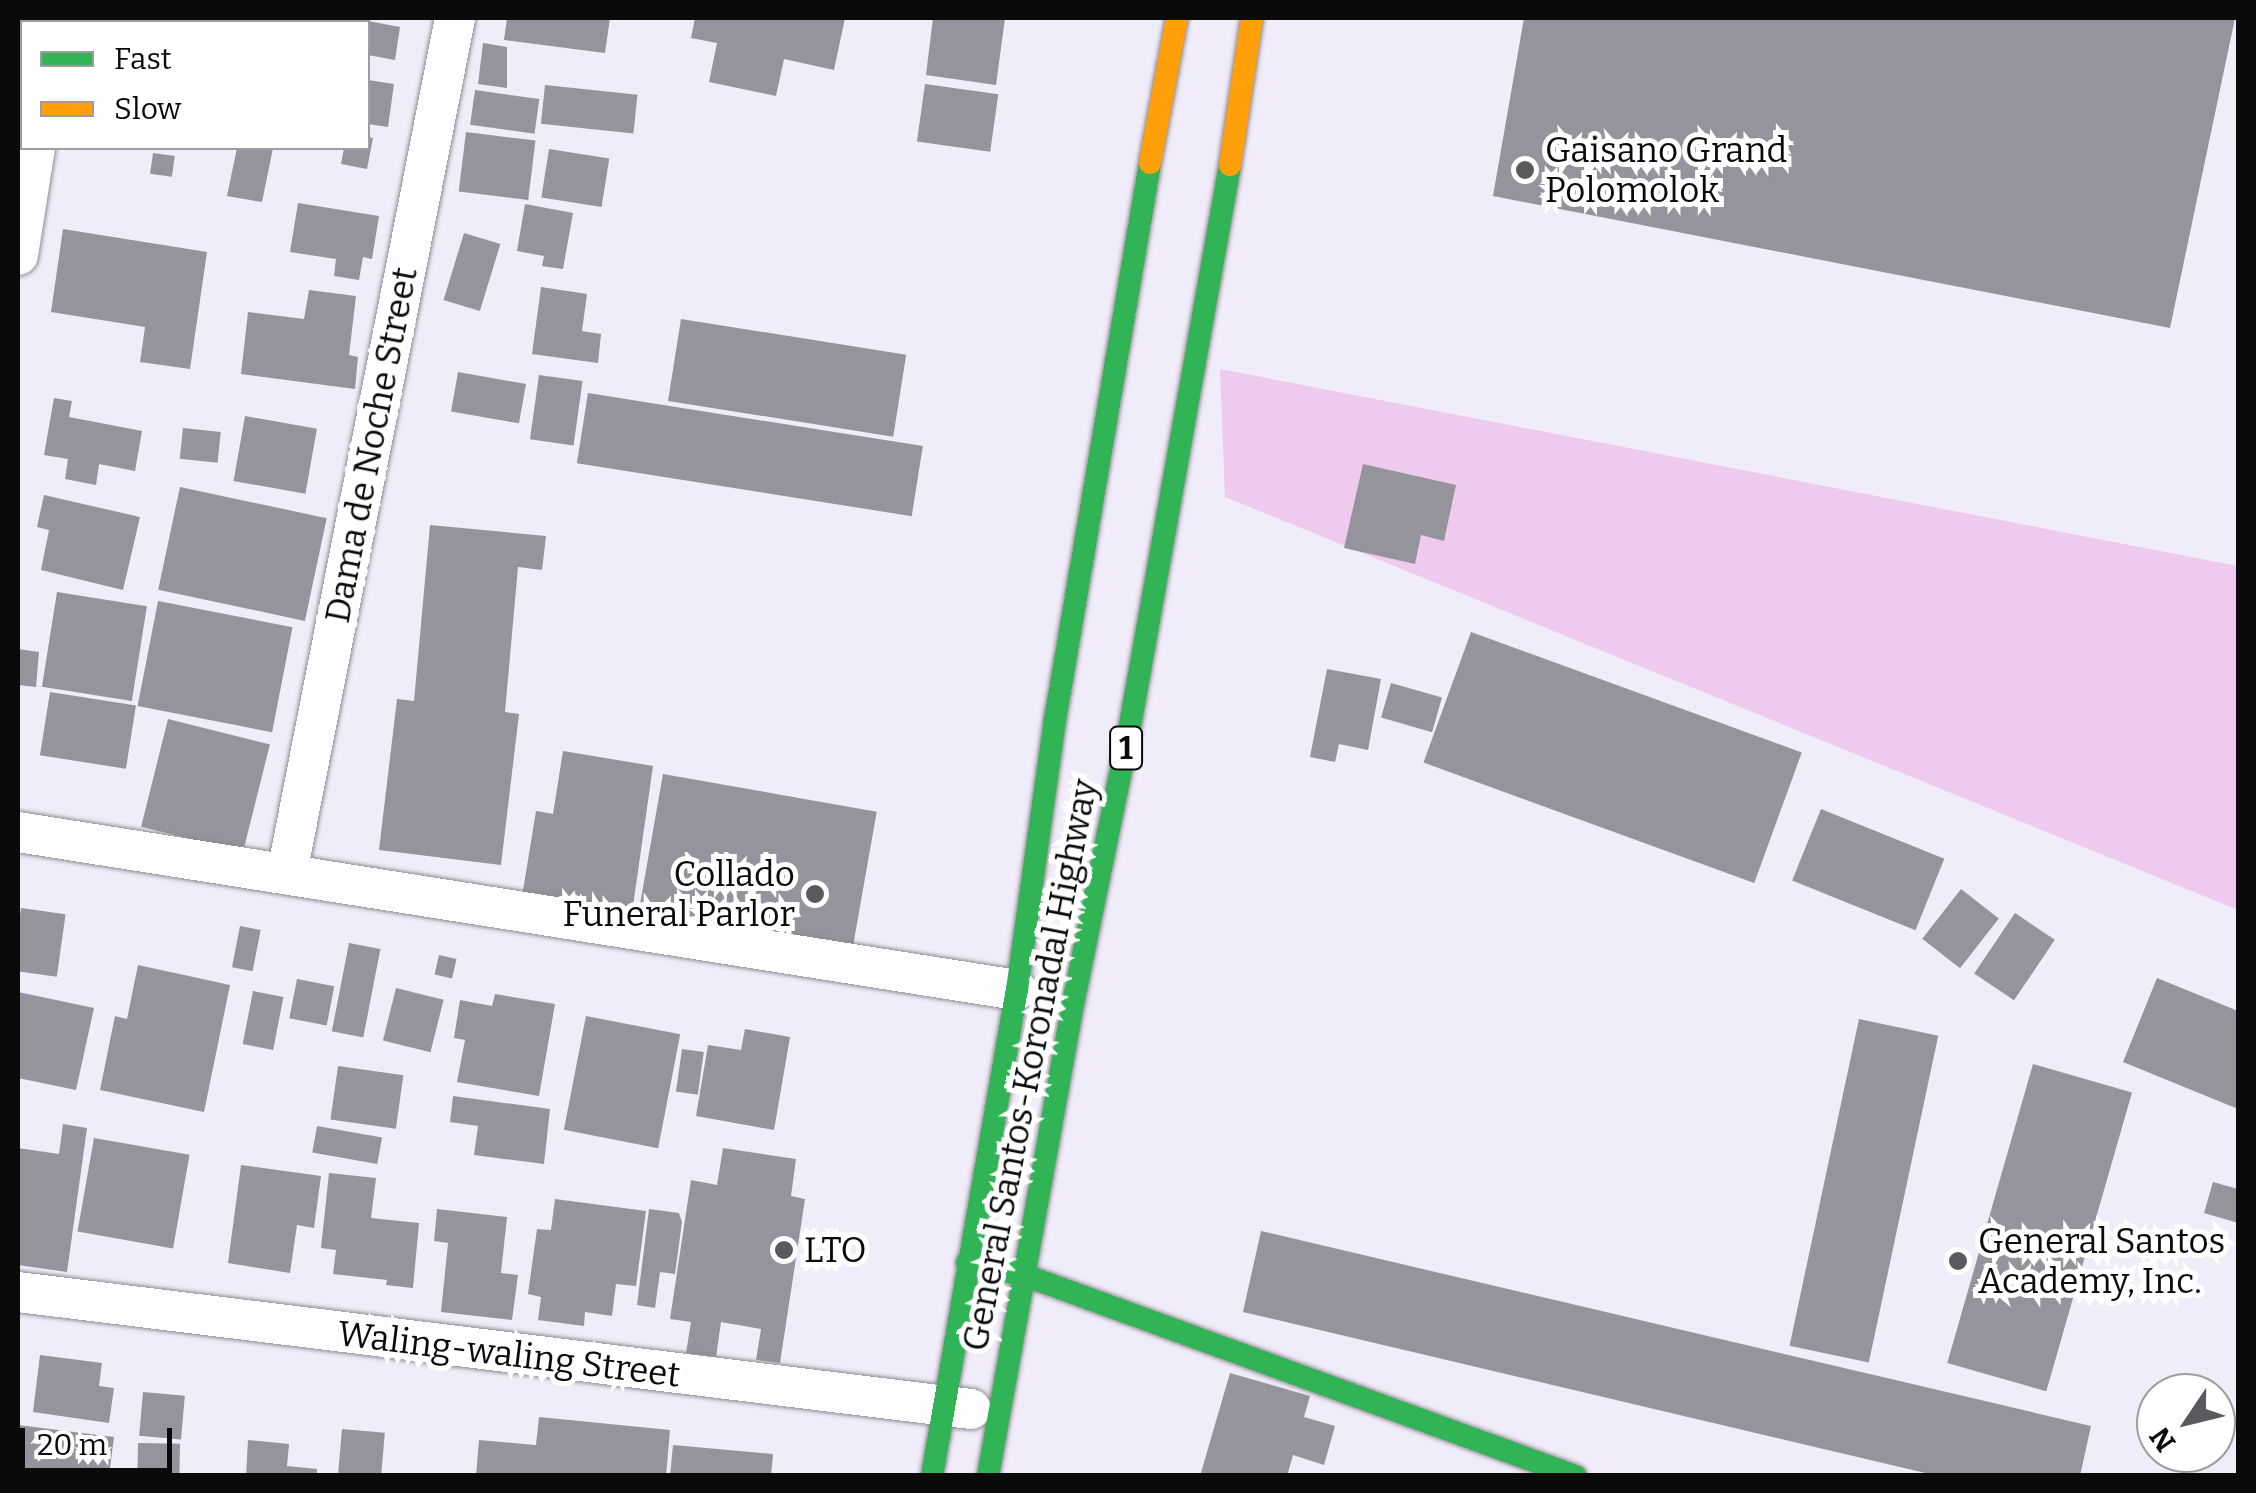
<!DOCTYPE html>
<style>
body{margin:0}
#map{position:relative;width:2256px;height:1493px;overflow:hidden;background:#f1ecf9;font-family:Bitter,serif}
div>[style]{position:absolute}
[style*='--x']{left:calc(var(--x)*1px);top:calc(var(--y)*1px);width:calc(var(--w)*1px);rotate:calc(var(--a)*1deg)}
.green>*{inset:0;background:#edcaee}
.building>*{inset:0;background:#95939b;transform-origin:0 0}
.roads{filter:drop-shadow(0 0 2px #8e8c92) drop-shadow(0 0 2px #8e8c92)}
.street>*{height:40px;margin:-20px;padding:0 20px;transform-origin:20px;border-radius:20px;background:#fdfcfe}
.fast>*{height:22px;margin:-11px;padding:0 11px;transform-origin:11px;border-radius:11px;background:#30b455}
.slow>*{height:22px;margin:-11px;padding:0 11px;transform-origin:11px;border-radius:11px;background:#ff9f0a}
.dots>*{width:28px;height:28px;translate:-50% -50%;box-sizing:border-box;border:5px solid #fff;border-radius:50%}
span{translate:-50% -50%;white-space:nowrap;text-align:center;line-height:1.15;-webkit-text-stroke:10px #fff;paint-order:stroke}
.shield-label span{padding:2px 8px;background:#fff;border:2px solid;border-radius:8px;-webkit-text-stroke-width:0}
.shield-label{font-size:32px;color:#0a0a0a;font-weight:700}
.poi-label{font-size:35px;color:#0a0a0a}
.left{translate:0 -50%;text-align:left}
.right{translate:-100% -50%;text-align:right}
.street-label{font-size:35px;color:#0a0a0a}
.frame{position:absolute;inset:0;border:20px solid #0a0a0a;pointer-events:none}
.legend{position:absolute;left:20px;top:20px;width:350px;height:130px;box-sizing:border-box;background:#fff;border:2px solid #9d9d9d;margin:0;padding:12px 18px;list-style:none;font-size:30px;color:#0a0a0a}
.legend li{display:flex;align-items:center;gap:20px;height:50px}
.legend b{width:50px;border:2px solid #9d9d9d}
.north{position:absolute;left:2136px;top:1373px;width:100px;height:100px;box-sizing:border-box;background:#fff;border:2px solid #9d9d9d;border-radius:50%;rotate:235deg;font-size:28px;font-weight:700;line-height:40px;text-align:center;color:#0a0a0a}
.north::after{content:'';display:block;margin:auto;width:35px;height:45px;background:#5b595e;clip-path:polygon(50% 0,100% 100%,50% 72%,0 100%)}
.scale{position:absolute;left:20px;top:1428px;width:152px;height:45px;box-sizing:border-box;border:5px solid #0a0a0a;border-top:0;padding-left:12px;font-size:30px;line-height:35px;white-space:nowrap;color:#0a0a0a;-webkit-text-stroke:8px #fff;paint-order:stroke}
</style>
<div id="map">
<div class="green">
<i style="clip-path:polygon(1220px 369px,2238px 566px,2238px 910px,1225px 497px)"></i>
</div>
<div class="building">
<i style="left:188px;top:18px;width:67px;height:4px"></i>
<i style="left:259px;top:18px;width:52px;height:4px"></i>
<i style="clip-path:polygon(507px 18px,610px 18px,605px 53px,504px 40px)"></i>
<i style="clip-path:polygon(695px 18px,845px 18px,834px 70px,784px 59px,776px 96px,709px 82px,717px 43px,691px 38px)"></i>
<i style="clip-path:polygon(933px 18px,1005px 18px,996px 85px,926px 75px)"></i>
<i style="clip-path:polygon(1524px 18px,2235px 18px,2170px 328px,1493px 196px)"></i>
<i style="clip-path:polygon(368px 21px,400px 27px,395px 60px,368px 55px)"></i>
<i style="clip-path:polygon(483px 43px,507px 47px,507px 88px,478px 84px)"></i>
<i style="clip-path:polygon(368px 80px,394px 84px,388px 127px,368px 124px)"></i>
<i style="left:925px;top:84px;width:74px;height:58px;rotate:8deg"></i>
<i style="left:545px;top:85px;width:93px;height:39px;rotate:6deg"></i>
<i style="left:475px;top:90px;width:65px;height:35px;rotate:8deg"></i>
<i style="left:466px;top:132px;width:70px;height:60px;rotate:7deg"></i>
<i style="clip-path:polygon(368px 137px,373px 138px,367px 169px,341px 164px,344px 148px,368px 148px)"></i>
<i style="clip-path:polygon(237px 148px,273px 148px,262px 202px,227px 196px)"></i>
<i style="left:549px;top:149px;width:61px;height:49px;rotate:9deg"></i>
<i style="left:153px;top:153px;width:22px;height:21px;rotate:8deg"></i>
<i style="clip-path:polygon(298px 203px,379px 216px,372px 259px,363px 257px,359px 280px,334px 276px,336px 259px,290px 252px)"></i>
<i style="clip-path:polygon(525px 204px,573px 213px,563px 269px,542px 266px,544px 256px,517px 251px)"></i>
<i style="clip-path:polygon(63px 229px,207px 252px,190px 369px,140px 362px,145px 327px,51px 312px)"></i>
<i style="left:464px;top:233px;width:38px;height:70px;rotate:17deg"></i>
<i style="clip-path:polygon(541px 287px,587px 294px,582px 331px,601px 334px,598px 363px,532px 354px)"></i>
<i style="clip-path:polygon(309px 290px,356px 296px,349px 355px,358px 357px,355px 389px,241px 374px,248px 312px,304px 319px)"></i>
<i style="left:681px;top:319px;width:228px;height:83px;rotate:9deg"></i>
<i style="left:458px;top:372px;width:69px;height:40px;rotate:10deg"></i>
<i style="left:539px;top:375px;width:44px;height:65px;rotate:8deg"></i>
<i style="left:588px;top:393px;width:339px;height:71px;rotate:9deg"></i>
<i style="clip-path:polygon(54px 398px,72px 401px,69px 417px,142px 431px,135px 471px,99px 464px,96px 485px,65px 479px,68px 459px,44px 455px)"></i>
<i style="left:245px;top:416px;width:73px;height:66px;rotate:10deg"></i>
<i style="left:183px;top:428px;width:38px;height:31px;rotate:6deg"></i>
<i style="clip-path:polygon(1363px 464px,1456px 485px,1444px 541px,1421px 535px,1415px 564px,1344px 548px)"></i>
<i style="left:180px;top:487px;width:150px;height:105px;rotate:12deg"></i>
<i style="clip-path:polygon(44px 495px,140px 517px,123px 590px,41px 570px,49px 530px,37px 527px)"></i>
<i style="clip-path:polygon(430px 525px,546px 536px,542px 570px,518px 567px,505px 712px,519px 714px,501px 865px,379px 850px,397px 699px,414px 701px)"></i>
<i style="left:57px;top:592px;width:91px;height:96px;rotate:9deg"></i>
<i style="left:158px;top:601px;width:137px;height:107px;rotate:11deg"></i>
<i style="left:1471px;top:632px;width:352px;height:139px;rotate:20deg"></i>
<i style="clip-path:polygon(18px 649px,39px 652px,36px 687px,18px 685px)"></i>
<i style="clip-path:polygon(1327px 669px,1381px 679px,1368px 750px,1339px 744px,1335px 762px,1310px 757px)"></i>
<i style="left:1391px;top:683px;width:53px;height:36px;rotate:16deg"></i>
<i style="left:50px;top:692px;width:87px;height:64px;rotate:9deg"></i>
<i style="left:168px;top:719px;width:105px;height:111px;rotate:14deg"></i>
<i style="clip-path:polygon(563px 751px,653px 766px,631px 920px,521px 903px,536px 811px,553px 814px)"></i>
<i style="left:663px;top:774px;width:217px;height:145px;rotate:10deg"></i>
<i style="left:1821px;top:809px;width:133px;height:77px;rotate:22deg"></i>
<i style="left:1961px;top:889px;width:48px;height:63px;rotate:38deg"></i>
<i style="left:21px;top:908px;width:45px;height:63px;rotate:8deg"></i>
<i style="left:2015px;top:913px;width:48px;height:73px;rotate:34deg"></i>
<i style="left:240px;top:926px;width:21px;height:42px;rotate:11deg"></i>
<i style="left:349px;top:943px;width:32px;height:90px;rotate:11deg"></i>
<i style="left:439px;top:955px;width:18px;height:20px;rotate:13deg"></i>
<i style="clip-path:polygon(138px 965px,230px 985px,204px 1112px,100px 1090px,115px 1016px,127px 1019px)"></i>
<i style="clip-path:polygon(2157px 978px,2238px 1011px,2238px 1109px,2123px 1062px)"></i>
<i style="left:297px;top:979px;width:38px;height:40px;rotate:11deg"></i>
<i style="left:396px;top:988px;width:49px;height:54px;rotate:14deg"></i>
<i style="left:253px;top:991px;width:31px;height:54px;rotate:11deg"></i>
<i style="clip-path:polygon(18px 992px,94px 1008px,76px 1090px,18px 1078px)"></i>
<i style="clip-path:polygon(495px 994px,555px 1004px,539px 1096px,457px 1082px,465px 1040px,454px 1038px,460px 1000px,492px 1006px)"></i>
<i style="left:586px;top:1016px;width:96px;height:116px;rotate:11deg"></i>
<i style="left:1859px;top:1019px;width:81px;height:334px;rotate:12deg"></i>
<i style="clip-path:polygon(745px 1029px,790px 1037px,774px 1130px,696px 1116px,708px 1045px,741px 1050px)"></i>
<i style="left:682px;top:1049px;width:22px;height:43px;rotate:8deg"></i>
<i style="left:2033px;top:1064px;width:103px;height:311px;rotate:16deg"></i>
<i style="left:338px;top:1066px;width:66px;height:54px;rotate:8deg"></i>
<i style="clip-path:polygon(453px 1096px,550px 1109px,544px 1164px,474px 1155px,478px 1126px,450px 1122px)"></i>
<i style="clip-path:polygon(63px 1124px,87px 1128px,67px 1272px,18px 1265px,18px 1148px,59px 1154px)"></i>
<i style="left:317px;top:1126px;width:66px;height:27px;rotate:10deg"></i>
<i style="left:94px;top:1138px;width:97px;height:95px;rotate:10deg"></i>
<i style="clip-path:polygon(723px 1148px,796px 1159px,791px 1196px,805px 1199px,780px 1363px,756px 1360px,761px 1329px,721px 1322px,716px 1357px,686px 1353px,691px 1322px,670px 1319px,691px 1180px,717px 1185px)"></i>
<i style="clip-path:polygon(241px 1165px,321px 1176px,314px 1228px,297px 1225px,290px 1273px,228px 1263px)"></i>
<i style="clip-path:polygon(329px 1173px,376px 1178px,371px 1218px,419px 1223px,413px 1288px,386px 1285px,387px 1280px,333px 1274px,336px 1250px,321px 1248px)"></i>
<i style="clip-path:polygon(2213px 1182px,2238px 1189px,2238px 1223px,2204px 1213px)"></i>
<i style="clip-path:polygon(555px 1199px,646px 1211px,636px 1286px,616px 1284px,612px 1316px,585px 1312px,584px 1326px,538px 1320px,541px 1297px,528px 1294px,537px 1229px,551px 1230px)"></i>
<i style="clip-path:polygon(437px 1209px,507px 1217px,501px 1273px,518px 1275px,512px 1320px,441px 1312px,448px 1243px,434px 1241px)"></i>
<i style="clip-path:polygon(649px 1209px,679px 1213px,682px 1222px,675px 1274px,660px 1272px,655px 1308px,637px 1305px)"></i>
<i style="clip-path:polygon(1261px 1231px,2091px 1426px,2080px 1476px,1938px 1476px,1243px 1312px)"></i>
<i style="clip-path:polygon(40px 1355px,102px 1363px,99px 1386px,114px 1388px,109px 1423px,33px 1412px)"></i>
<i style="clip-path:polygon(1230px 1373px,1310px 1396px,1304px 1417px,1335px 1426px,1324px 1465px,1293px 1455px,1287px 1476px,1200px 1476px)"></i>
<i style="left:143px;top:1392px;width:42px;height:44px;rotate:5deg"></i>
<i style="clip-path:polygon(539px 1417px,670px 1430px,666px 1476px,476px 1476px,479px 1440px,536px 1445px)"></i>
<i style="clip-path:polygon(18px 1425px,114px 1437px,109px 1476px,18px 1476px)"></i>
<i style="left:342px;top:1429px;width:43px;height:47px;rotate:5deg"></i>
<i style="clip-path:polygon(248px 1440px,289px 1444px,287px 1466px,317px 1469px,317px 1476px,246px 1476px)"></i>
<i style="left:138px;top:1443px;width:42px;height:33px;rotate:1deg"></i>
<i style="clip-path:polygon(673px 1445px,773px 1454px,771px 1476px,670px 1476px)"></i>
</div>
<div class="roads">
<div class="street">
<i style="--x:55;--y:22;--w:4;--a:-76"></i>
<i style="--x:18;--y:255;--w:108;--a:-81"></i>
<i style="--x:18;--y:832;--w:1011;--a:8.99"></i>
<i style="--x:287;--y:873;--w:871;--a:-78.88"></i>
<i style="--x:18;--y:1292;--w:960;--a:7"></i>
</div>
<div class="fast">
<i style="--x:967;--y:1263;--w:58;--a:11.9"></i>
<i style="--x:1024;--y:1275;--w:587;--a:20.04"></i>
<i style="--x:932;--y:1476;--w:493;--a:-80.1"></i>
<i style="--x:1017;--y:990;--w:273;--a:-82"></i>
<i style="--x:1055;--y:720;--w:565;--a:-80.32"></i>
<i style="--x:988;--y:1476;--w:485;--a:-79.8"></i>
<i style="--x:1074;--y:999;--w:268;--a:-78.4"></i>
<i style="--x:1128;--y:737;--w:581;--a:-79.89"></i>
</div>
<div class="slow">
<i style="--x:1150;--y:163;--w:147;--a:-79.5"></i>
<i style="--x:1230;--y:165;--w:149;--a:-81.5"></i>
</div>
</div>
<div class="dots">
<i style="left:1525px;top:170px;background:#5b595e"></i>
<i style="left:815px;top:894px;background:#5b595e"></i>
<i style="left:784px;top:1250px;background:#5b595e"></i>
<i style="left:1958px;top:1261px;background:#5b595e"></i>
</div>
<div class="shield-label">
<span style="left:1126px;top:748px">1</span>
</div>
<div class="poi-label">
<span class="left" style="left:1545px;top:170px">Gaisano Grand<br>Polomolok</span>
<span class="right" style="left:795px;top:894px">Collado<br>Funeral Parlor</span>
<span class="left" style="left:1978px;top:1261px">General Santos<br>Academy, Inc.</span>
<span class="left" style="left:804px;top:1250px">LTO</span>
</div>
<div class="street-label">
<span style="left:371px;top:445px;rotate:-79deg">Dama de Noche Street</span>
<span style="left:1030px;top:1065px;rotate:-79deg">General Santos-Koronadal Highway</span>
<span style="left:509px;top:1354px;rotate:7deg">Waling-waling Street</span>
</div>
<div class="frame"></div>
<ul class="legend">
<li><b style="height:12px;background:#30b455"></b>Fast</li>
<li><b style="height:12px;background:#ff9f0a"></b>Slow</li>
</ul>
<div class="north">N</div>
<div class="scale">20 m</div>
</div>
